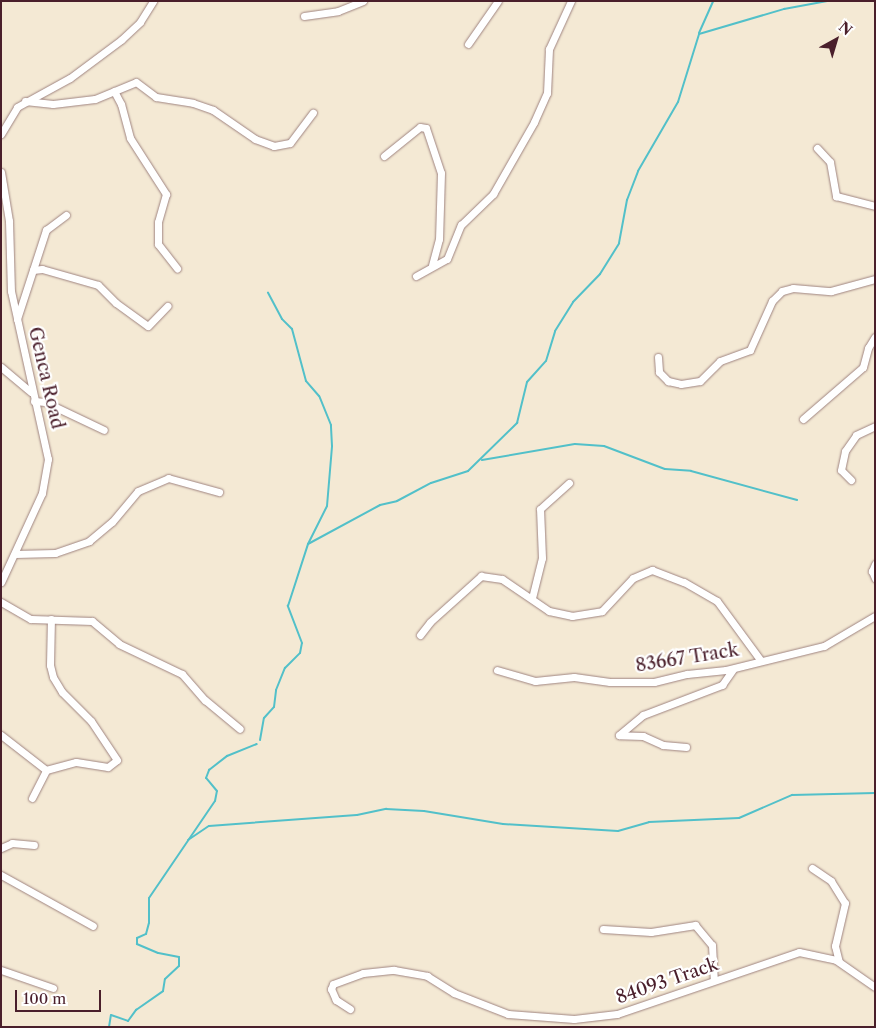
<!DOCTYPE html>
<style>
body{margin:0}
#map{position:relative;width:876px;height:1028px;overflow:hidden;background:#f4e9d4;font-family:"Libre Caslon Text",serif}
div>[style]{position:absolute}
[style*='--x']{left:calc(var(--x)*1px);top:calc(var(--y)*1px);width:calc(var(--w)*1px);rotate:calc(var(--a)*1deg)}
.stream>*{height:2px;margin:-1px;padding:0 1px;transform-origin:1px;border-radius:1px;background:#52c0c9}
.roads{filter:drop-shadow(0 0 1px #9f8480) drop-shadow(0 0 1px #9f8480)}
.minor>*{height:7px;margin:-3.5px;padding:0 3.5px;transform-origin:3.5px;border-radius:3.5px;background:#fff}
span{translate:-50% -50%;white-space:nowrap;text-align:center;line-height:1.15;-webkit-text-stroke:4.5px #fff;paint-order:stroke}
.street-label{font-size:18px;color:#4a1f2b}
.frame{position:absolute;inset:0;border:2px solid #4a1f2b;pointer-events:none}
.north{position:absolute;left:811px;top:15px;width:50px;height:50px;-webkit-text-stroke:4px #fff;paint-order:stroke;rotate:39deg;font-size:14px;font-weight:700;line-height:20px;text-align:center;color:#4a1f2b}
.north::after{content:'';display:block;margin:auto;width:18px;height:22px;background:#4a1f2b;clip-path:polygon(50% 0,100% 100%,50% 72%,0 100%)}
.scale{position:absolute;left:15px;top:990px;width:86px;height:22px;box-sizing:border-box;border:2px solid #4a1f2b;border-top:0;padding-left:6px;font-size:15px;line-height:18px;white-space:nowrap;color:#4a1f2b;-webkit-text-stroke:4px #fff;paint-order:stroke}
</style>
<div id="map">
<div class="stream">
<i style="--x:699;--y:33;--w:35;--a:-66"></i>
<i style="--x:482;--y:460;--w:94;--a:-9.8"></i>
<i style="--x:575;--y:444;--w:29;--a:4"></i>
<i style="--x:604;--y:446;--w:65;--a:20.7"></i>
<i style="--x:665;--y:469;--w:26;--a:4"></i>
<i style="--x:691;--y:471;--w:110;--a:15.3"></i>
<i style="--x:308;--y:544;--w:82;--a:-28.4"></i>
<i style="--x:380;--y:505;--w:17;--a:-13"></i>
<i style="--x:397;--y:501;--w:38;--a:-28"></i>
<i style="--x:431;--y:483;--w:39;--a:-18"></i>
<i style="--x:468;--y:471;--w:69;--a:-44.4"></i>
<i style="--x:517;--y:423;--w:42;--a:-76.3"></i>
<i style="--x:527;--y:382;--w:28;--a:-48"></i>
<i style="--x:546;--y:361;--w:31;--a:-73"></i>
<i style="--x:555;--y:331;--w:34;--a:-58"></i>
<i style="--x:573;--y:302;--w:39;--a:-46"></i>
<i style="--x:600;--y:274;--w:36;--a:-58"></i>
<i style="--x:619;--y:243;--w:44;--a:-79.5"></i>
<i style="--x:627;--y:200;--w:31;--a:-69"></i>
<i style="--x:638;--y:171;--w:80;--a:-59.9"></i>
<i style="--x:678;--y:102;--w:71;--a:-72.8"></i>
<i style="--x:699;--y:34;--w:89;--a:-16.4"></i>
<i style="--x:784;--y:9;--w:44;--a:-10.5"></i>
<i style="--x:260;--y:740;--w:22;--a:-80"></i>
<i style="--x:264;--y:718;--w:15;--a:-48"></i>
<i style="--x:274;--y:707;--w:17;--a:-83"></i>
<i style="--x:276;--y:690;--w:24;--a:-68"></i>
<i style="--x:285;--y:668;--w:21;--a:-45"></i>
<i style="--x:300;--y:653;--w:10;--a:-79"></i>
<i style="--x:302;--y:643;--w:40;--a:-111"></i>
<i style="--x:288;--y:606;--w:65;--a:-72.1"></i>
<i style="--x:308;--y:544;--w:42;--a:-63.4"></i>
<i style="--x:327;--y:506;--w:60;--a:-85.2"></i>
<i style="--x:332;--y:446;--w:21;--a:-93"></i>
<i style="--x:331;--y:425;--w:31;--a:-112"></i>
<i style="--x:319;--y:396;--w:20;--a:-131"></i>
<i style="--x:306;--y:381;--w:54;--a:-105.1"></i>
<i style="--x:292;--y:329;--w:14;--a:-135"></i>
<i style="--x:282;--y:319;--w:30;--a:-118"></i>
<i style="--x:188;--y:840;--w:25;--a:-34"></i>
<i style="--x:209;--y:826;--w:148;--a:-4.3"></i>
<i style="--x:357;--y:815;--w:30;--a:-12"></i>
<i style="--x:386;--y:809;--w:38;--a:3"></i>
<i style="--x:424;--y:811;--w:80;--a:9.3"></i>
<i style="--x:503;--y:824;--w:115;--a:3.5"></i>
<i style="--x:618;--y:831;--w:32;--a:-16"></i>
<i style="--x:649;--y:822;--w:90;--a:-2.5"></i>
<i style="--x:739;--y:818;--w:58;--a:-23.5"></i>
<i style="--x:792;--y:795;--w:83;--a:-1.4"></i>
<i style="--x:109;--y:1027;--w:12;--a:-81"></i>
<i style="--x:111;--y:1015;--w:18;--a:19"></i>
<i style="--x:128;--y:1021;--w:14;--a:-54"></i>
<i style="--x:136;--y:1010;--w:33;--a:-35"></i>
<i style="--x:163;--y:991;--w:12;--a:-81"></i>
<i style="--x:165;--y:979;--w:19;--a:-43"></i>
<i style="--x:179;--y:966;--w:9;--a:-90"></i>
<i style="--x:179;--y:957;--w:21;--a:-169"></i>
<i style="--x:158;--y:953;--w:23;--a:-157"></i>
<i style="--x:137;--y:944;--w:6;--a:-90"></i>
<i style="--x:137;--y:938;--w:10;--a:-24"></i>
<i style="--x:146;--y:934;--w:11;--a:-75"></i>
<i style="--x:149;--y:923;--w:25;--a:-90"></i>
<i style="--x:149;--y:898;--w:117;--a:-55.8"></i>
<i style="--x:215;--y:801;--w:10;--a:-79"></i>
<i style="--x:217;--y:791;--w:17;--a:-130"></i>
<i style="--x:206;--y:778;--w:9;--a:-69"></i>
<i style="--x:209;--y:770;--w:23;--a:-38"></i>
<i style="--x:227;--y:756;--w:32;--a:-22"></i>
</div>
<div class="roads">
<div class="minor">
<i style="--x:304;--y:16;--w:34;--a:-8"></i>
<i style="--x:338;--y:11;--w:27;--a:-22"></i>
<i style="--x:468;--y:44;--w:52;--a:-55.1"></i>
<i style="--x:114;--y:91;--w:15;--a:62"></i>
<i style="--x:121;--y:104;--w:35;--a:75"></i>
<i style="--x:130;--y:138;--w:67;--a:57.3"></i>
<i style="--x:166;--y:194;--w:29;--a:106"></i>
<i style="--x:158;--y:222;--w:22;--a:90"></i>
<i style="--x:158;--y:244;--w:31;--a:52"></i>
<i style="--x:25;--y:101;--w:28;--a:6"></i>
<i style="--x:53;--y:104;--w:42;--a:-6.8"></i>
<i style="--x:95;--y:99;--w:44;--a:-22.5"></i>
<i style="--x:136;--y:82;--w:25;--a:37"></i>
<i style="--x:156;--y:97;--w:37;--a:9"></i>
<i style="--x:193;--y:103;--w:21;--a:19"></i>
<i style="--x:213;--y:110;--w:51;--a:34.6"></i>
<i style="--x:255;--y:139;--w:20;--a:20"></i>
<i style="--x:274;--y:146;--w:16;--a:-11"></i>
<i style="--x:290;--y:143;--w:38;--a:-53"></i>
<i style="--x:1;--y:134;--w:31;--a:-59"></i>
<i style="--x:17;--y:107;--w:60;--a:-28.7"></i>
<i style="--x:70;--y:78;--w:64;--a:-36.7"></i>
<i style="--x:121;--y:40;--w:26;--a:-43"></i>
<i style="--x:140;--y:22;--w:25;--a:-58"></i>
<i style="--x:817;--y:148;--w:19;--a:47"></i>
<i style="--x:830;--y:162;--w:35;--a:80"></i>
<i style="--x:836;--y:196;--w:40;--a:14.4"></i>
<i style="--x:384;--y:156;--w:46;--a:-38.9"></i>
<i style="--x:420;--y:127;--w:6;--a:9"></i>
<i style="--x:426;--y:128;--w:47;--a:71.6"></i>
<i style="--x:441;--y:173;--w:66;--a:91.7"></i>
<i style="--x:439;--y:239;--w:27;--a:105"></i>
<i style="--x:1;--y:172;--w:50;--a:80.7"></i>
<i style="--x:9;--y:221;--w:70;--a:88.4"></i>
<i style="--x:11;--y:291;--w:172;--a:77.6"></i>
<i style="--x:48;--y:459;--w:35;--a:100"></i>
<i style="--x:42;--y:493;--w:98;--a:114.7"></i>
<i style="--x:33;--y:270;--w:9;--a:-6"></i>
<i style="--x:42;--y:269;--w:58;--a:15.9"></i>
<i style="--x:98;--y:285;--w:25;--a:45"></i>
<i style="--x:116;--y:303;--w:39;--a:36"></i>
<i style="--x:148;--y:326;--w:28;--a:-46"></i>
<i style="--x:416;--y:276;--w:35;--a:-29"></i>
<i style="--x:447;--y:259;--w:37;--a:-68"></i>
<i style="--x:461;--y:225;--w:45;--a:-44.1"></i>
<i style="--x:493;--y:194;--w:83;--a:-60.3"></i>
<i style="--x:534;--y:122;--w:32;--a:-66"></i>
<i style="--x:547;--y:93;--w:44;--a:-87.4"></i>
<i style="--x:549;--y:49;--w:53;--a:-65.4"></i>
<i style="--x:17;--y:319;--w:94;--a:-72"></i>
<i style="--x:46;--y:230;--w:25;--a:-37"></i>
<i style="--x:658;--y:357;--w:15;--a:86"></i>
<i style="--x:659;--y:372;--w:13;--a:45"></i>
<i style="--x:668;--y:381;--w:13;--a:13"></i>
<i style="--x:681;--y:384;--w:19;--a:-9"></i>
<i style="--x:700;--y:381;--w:28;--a:-45"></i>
<i style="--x:720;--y:361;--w:32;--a:-20"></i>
<i style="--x:750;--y:350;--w:54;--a:-65.8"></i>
<i style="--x:772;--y:301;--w:14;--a:-45"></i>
<i style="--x:782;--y:291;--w:11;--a:-15"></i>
<i style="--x:793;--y:288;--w:38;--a:5"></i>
<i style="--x:831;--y:291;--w:46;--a:-15.3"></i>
<i style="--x:1;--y:367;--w:39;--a:40"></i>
<i style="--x:34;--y:401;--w:11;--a:5"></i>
<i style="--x:45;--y:402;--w:65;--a:25.4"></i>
<i style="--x:803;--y:419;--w:79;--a:-40.9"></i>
<i style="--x:863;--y:367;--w:20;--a:-75"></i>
<i style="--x:868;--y:348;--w:13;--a:-58"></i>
<i style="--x:851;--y:480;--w:14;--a:-135"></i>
<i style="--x:841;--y:470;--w:19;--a:-78"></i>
<i style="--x:845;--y:451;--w:19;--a:-55"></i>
<i style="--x:856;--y:435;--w:21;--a:-25"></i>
<i style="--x:15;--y:554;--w:40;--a:-1.4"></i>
<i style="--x:55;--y:553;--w:36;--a:-19"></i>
<i style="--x:89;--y:541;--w:30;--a:-40"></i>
<i style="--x:112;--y:522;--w:40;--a:-50"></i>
<i style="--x:138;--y:491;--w:33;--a:-23"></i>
<i style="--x:168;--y:478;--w:53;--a:15.4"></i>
<i style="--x:875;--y:564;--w:8;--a:113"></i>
<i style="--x:872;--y:571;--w:8;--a:67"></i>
<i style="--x:532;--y:598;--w:41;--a:-76"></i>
<i style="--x:542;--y:558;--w:49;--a:-92.3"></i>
<i style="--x:540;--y:509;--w:39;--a:-42"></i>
<i style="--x:1;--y:602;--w:34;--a:30"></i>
<i style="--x:31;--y:619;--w:61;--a:1.9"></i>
<i style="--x:92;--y:621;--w:35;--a:40"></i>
<i style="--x:119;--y:644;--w:70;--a:25.5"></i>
<i style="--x:182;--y:674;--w:35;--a:49"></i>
<i style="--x:205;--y:700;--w:45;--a:39.6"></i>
<i style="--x:420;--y:635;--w:16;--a:-52"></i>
<i style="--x:430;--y:622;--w:69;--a:-42"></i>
<i style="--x:481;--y:576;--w:21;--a:8"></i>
<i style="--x:502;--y:579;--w:57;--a:34.2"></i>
<i style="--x:549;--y:611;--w:24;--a:12"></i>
<i style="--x:572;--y:616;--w:30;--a:-9"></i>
<i style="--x:602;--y:611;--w:45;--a:-46.8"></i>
<i style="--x:633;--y:578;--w:21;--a:-23"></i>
<i style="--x:652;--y:570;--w:34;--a:21"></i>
<i style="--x:684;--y:582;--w:38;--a:30"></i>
<i style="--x:717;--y:601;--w:74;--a:53.7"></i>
<i style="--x:497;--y:670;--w:40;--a:16"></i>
<i style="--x:535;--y:681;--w:39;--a:-6"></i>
<i style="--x:574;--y:677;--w:36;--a:8"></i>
<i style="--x:610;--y:682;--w:44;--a:0"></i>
<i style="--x:654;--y:682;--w:34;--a:-14"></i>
<i style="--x:687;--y:674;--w:39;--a:-6"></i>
<i style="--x:726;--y:670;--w:101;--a:-13.8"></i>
<i style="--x:824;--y:646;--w:59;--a:-30.5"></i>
<i style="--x:1;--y:735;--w:57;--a:37.9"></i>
<i style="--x:46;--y:770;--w:31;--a:-15"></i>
<i style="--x:76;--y:762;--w:32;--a:9"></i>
<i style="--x:108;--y:767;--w:11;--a:-38"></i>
<i style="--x:117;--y:760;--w:47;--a:-123.7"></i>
<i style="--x:91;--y:721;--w:41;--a:-135"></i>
<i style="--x:62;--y:692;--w:17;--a:-121"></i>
<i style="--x:53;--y:677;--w:12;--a:-104"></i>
<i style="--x:50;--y:665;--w:46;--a:-88.8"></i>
<i style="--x:686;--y:747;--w:23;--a:-175"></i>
<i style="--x:663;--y:745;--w:22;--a:-156"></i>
<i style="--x:643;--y:736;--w:24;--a:-178"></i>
<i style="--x:619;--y:735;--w:31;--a:-40"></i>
<i style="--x:643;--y:715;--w:85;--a:-20.8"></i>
<i style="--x:722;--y:685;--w:19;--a:-55"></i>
<i style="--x:32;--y:798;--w:31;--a:-63"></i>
<i style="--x:1;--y:848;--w:12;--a:-24"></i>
<i style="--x:12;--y:843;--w:22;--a:5"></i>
<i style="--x:812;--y:868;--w:23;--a:34"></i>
<i style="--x:831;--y:881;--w:26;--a:58"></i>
<i style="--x:845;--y:903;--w:44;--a:103.1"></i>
<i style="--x:835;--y:946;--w:16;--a:76"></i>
<i style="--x:1;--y:875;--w:105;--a:29"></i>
<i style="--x:603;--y:929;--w:48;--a:3.6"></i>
<i style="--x:651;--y:932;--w:45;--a:-9"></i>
<i style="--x:695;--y:925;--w:26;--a:50"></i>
<i style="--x:712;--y:945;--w:35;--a:87"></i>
<i style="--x:1;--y:970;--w:55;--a:19.1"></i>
<i style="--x:350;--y:1009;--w:17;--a:-147"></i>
<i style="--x:336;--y:1000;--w:12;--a:-114"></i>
<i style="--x:331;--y:989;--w:5;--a:-68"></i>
<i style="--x:333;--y:984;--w:32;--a:-20"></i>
<i style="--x:363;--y:973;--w:31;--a:-6"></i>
<i style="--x:394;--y:970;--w:34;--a:10"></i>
<i style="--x:427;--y:976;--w:32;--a:32"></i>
<i style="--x:454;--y:993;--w:58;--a:21.3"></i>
<i style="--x:508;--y:1014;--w:66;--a:4.3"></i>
<i style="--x:574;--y:1019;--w:43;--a:-6.6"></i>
<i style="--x:617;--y:1014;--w:192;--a:-18.8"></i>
<i style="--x:799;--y:952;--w:38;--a:12"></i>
<i style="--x:836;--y:960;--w:47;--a:34.7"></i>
</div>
</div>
<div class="street-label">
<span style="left:46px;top:378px;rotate:77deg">Genca Road</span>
<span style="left:687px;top:658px;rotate:-9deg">83667 Track</span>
<span style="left:667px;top:981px;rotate:-19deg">84093 Track</span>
</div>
<div class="frame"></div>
<div class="north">N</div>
<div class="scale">100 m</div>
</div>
